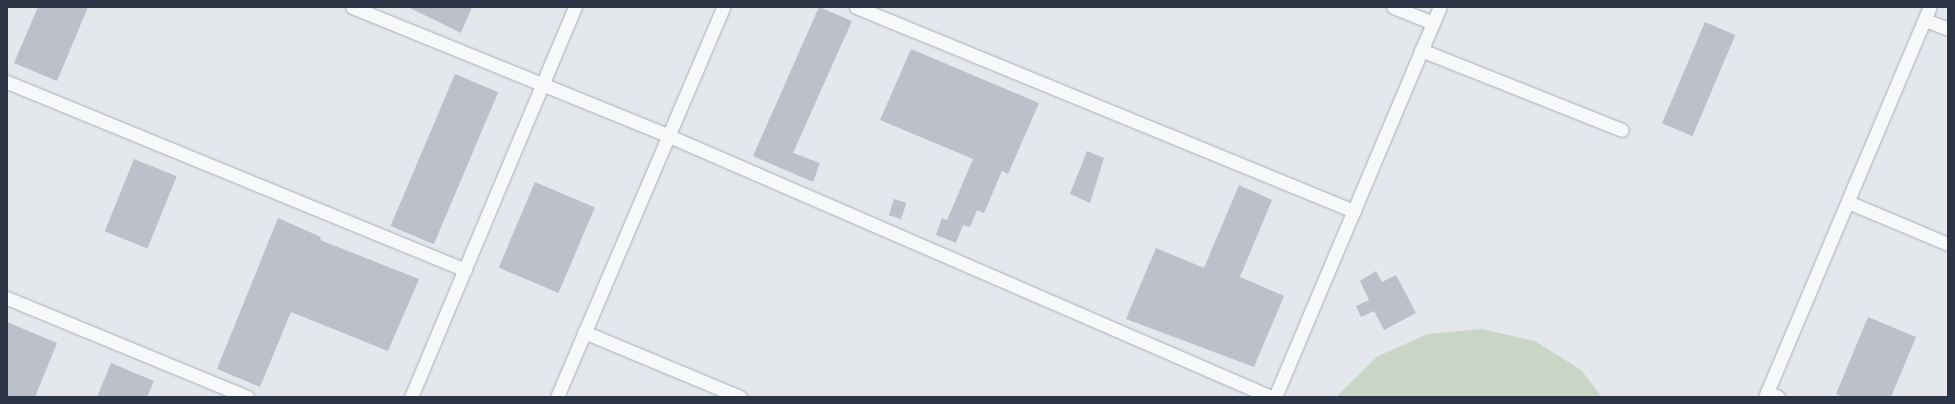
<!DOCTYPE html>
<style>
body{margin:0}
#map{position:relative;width:1955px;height:404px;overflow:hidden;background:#e4e7ec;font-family:Karla,sans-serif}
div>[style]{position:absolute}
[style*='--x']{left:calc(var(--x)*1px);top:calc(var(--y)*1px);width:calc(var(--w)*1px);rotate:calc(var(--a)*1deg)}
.green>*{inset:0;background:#c9d6c5}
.building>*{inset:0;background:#bbc0ca;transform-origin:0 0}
.roads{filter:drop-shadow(0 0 1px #a9aeb7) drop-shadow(0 0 1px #a9aeb7)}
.minor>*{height:13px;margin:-6.5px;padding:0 6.5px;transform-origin:6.5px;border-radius:6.5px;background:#f7f8fa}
span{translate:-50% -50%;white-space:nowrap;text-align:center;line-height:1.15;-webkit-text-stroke:3px #f4f6f9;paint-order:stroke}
.frame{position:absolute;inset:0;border:8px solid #2b3445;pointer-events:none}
</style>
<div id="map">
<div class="green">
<i style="clip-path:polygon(1482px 329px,1535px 341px,1581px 370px,1602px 397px,1336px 397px,1378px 356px,1428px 334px)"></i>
</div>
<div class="building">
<i style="clip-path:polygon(38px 7px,88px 7px,57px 81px,14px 63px)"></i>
<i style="clip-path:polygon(408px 7px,472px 7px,461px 33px)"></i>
<i style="clip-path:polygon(819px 7px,852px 21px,793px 153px,820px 163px,813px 182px,753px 156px)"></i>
<i style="left:1705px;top:22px;width:33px;height:110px;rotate:23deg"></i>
<i style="clip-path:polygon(911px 49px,1039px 103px,1008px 174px,1002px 171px,984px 213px,977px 210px,970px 227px,963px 225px,956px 243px,936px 235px,942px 218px,947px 220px,973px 159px,880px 120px)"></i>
<i style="left:455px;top:74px;width:47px;height:165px;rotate:23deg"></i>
<i style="clip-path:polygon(1087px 151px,1104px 158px,1090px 203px,1070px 194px)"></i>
<i style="left:134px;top:159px;width:46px;height:78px;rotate:22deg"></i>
<i style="left:535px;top:182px;width:65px;height:93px;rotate:23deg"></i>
<i style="clip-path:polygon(1239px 185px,1272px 200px,1240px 277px,1284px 296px,1254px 367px,1126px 319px,1156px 248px,1204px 268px)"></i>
<i style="left:894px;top:199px;width:13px;height:17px;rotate:18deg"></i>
<i style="clip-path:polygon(278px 218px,321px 237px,320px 240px,419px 279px,388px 351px,291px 312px,260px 387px,217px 369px)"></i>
<i style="clip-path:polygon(1376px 271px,1382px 282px,1396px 275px,1416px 313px,1384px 330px,1374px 311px,1361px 317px,1356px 306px,1369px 300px,1360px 281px)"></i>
<i style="clip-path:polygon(1868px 317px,1916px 337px,1891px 397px,1842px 397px,1836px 394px)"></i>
<i style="clip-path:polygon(7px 322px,57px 343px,35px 397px,7px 397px)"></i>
<i style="clip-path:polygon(111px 363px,154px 381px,147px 397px,97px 397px)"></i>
</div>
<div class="roads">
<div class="minor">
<i style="--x:352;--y:7;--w:342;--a:22.1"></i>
<i style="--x:669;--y:136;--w:656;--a:23.44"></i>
<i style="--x:856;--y:7;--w:538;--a:22.28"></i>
<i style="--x:1393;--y:7;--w:43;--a:21.8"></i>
<i style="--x:1925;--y:20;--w:25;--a:21"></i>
<i style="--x:1421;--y:50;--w:216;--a:21.7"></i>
<i style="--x:7;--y:82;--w:495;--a:22.3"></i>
<i style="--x:1848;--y:202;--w:108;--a:22.8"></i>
<i style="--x:7;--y:298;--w:260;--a:22.4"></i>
<i style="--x:584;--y:332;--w:169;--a:22.6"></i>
<i style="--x:1767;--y:392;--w:12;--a:24"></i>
<i style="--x:411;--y:397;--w:423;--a:-67.2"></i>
<i style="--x:557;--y:397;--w:424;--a:-66.9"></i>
<i style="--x:1275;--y:397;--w:423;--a:-67.1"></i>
<i style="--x:1765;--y:397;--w:423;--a:-67.1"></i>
</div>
</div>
<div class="frame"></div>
</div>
